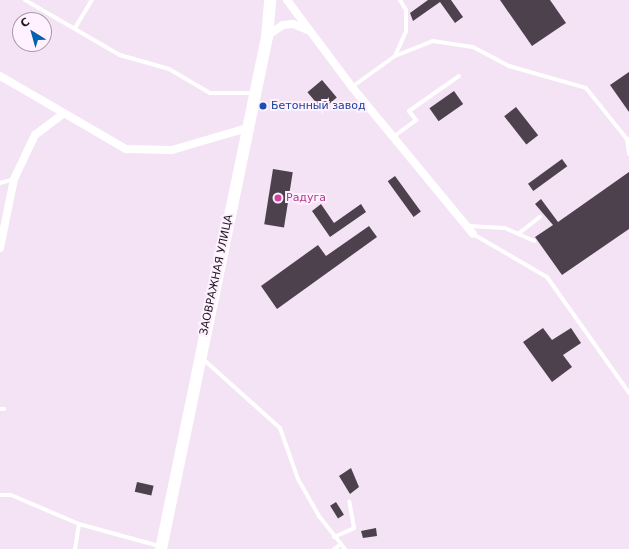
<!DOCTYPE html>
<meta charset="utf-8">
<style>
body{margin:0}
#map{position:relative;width:629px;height:549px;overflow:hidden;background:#f3e3f4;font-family:"DejaVu Sans",sans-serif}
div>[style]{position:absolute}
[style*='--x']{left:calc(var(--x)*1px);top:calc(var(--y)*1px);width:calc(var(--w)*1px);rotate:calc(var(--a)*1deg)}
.building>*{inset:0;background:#4e414e;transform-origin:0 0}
.lane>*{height:4px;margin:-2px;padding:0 2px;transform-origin:2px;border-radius:2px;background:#fff}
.street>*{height:8px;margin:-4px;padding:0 4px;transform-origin:4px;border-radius:4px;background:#fff}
.secondary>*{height:12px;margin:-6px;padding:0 6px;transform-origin:6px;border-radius:6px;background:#fff}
.dots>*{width:11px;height:11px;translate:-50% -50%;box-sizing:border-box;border:2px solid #fff1ff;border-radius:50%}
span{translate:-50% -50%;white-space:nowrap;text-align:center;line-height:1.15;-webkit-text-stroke:4px #fff1ff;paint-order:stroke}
.transit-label{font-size:11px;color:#164399}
.left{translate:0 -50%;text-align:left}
.hotel-label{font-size:11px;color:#b23c85}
.street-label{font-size:11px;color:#1d181e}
.north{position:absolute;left:12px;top:12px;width:40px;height:40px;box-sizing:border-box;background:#fff1ff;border:1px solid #a59aa5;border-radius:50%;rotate:323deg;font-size:11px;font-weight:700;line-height:16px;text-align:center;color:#1d181e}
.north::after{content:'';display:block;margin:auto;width:14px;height:18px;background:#0561ae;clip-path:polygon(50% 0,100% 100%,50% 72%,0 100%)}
</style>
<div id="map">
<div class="building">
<i style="clip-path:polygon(428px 0,451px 0,463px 17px,455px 23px,440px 2px,413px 21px,410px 13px)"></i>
<i style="clip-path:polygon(500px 0,550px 0,566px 23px,532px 46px)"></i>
<i style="clip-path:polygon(629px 72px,629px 112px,610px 85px)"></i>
<i style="left:322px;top:80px;width:23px;height:19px;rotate:50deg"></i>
<i style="left:454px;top:91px;width:16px;height:30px;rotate:55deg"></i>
<i style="left:516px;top:107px;width:36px;height:15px;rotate:52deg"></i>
<i style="left:562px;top:159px;width:9px;height:42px;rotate:54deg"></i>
<i style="left:273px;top:169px;width:20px;height:56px;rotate:9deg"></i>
<i style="clip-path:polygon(629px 172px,629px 229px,562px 275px,535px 237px,553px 225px,535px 204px,541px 199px,558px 222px)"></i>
<i style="left:395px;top:176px;width:44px;height:9px;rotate:54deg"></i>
<i style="clip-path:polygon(321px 204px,334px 223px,361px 204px,366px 212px,330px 237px,312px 211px)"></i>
<i style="clip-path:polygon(369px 226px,377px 237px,277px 309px,261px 286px,318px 245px,326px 256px)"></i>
<i style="clip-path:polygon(543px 328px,552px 340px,571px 328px,581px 343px,563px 355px,572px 367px,552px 382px,523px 342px)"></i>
<i style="clip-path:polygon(351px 468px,359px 487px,350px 494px,339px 476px)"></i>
<i style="left:137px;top:482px;width:17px;height:10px;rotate:13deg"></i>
<i style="left:336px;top:502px;width:15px;height:7px;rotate:58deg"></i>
<i style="clip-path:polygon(376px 528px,377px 536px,363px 538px,361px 531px)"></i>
</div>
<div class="lane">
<i style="--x:25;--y:0;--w:110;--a:30.1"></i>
<i style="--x:120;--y:55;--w:51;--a:15.9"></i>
<i style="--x:169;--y:69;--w:48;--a:30.3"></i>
<i style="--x:210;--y:93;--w:43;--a:0"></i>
<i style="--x:75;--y:28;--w:33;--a:-59"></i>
<i style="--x:395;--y:56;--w:27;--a:-66"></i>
<i style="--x:406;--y:31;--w:21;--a:-90"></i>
<i style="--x:406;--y:10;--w:12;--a:-121"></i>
<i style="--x:352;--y:87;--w:53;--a:-35.8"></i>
<i style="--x:395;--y:56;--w:41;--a:-21.5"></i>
<i style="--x:433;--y:41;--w:40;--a:8.5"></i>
<i style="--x:473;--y:47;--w:41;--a:27.8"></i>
<i style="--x:509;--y:66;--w:80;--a:15.9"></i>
<i style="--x:586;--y:88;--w:65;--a:51.2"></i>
<i style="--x:627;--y:139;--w:15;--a:82"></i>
<i style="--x:393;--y:137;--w:29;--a:-36"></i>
<i style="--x:416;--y:120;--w:11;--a:-128"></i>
<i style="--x:409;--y:111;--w:61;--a:-35"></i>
<i style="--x:0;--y:183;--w:15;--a:-16"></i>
<i style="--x:468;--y:226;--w:37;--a:3"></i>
<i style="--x:505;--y:228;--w:32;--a:24"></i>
<i style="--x:473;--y:234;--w:86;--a:30.2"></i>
<i style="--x:547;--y:277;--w:142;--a:54.7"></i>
<i style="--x:518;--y:234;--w:28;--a:-38"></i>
<i style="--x:203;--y:359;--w:103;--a:41.9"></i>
<i style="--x:280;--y:428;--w:54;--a:70.6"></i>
<i style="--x:298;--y:479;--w:43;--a:60.4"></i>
<i style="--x:319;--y:516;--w:42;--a:51.8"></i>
<i style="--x:0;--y:409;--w:4;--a:0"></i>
<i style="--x:0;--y:495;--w:11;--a:0"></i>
<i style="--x:11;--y:495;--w:74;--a:23.1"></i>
<i style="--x:79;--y:524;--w:83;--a:15.4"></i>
<i style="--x:334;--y:537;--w:22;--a:-24"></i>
<i style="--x:354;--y:528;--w:27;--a:-100"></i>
<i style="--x:75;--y:549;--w:25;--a:-81"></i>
<i style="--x:334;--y:549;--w:7;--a:-34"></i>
</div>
<div class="street">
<i style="--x:287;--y:0;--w:109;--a:53.2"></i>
<i style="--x:352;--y:87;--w:190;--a:50.5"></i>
<i style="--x:267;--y:36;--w:19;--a:-35"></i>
<i style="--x:283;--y:25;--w:10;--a:-6"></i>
<i style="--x:293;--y:24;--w:16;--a:22"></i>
<i style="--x:0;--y:76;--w:146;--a:30.1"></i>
<i style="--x:126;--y:149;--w:46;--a:1.2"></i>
<i style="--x:172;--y:150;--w:78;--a:-16.3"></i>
<i style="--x:0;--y:248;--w:70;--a:-78.5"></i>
<i style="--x:14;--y:179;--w:49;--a:-64.5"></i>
<i style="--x:35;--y:135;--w:34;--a:-37"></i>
</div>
<div class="secondary">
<i style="--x:161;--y:549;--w:523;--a:-78.3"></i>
<i style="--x:267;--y:37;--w:37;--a:-85"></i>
</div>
<div class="dots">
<i style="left:263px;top:106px;background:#1a4fb4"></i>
<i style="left:278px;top:198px;background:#d1479c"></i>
</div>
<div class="transit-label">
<span class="left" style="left:271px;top:106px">Бетонный завод</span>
</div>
<div class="hotel-label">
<span class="left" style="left:286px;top:198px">Радуга</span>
</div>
<div class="street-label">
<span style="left:217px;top:275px;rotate:-78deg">ЗАОВРАЖНАЯ УЛИЦА</span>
</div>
<div class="north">С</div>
</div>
